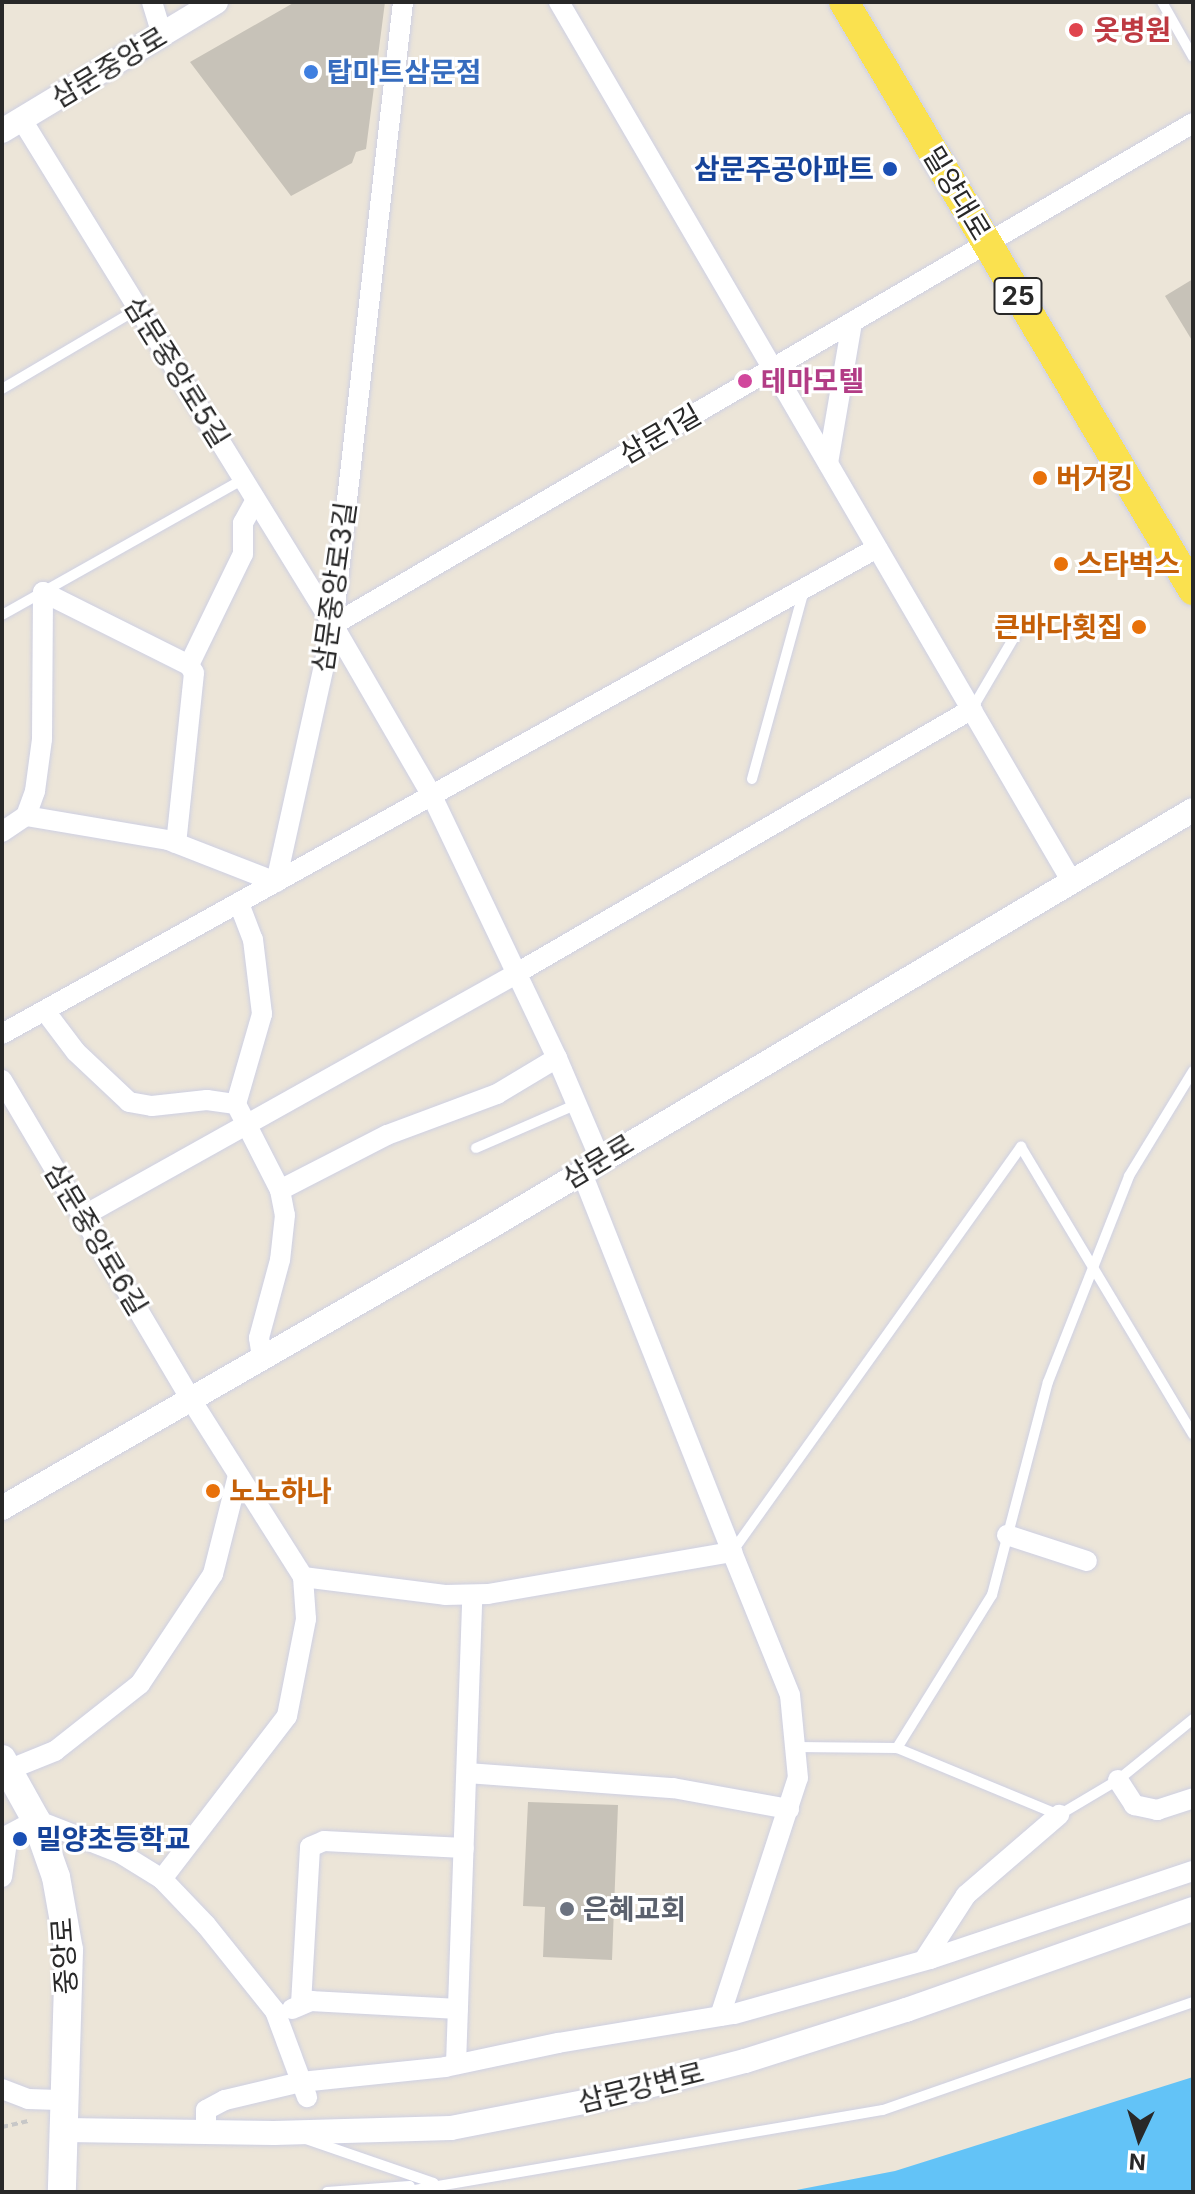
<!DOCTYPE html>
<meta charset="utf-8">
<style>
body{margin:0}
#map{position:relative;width:1195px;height:2194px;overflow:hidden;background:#ece5d8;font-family:Inter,"Noto Sans KR",sans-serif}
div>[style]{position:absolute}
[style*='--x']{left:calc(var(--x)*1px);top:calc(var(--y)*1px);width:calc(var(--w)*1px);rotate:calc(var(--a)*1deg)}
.water>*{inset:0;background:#63c3f7}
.building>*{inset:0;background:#c7c2b8}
.path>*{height:4px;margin-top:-2px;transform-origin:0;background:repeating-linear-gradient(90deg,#c7c7c7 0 6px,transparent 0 10px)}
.roads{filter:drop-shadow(0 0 2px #ced0e3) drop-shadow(0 0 2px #ced0e3)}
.service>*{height:10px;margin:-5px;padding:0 5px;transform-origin:5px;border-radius:5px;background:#fff}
.minor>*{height:20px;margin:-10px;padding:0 10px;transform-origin:10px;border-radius:10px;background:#fff}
.tertiary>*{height:24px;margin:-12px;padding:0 12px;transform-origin:12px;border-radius:12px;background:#fff}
.secondary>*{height:28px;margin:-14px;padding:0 14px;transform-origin:14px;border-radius:14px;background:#fff}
.primary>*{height:30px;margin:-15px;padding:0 15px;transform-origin:15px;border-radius:15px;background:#fae14f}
.dots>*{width:22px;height:22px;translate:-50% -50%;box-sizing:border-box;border:4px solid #fff;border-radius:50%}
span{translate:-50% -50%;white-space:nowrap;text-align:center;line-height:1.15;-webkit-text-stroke:6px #fff;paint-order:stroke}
.shield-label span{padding:2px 6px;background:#fff;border:2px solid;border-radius:6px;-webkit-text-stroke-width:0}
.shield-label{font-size:26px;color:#282828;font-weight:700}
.health-label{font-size:28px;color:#be3a42;font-weight:700}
.left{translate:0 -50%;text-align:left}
.street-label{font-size:28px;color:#282828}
.shop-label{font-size:28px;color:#366cbe;font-weight:700}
.transit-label{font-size:28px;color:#164399;font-weight:700}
.right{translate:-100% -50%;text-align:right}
.hotel-label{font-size:28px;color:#b23c85;font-weight:700}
.food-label{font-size:28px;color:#c56008;font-weight:700}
.worship-label{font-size:28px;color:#5b616d;font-weight:700}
.frame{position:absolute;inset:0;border:4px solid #282828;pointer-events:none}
.north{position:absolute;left:1099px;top:2098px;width:80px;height:80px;-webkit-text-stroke:6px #fff;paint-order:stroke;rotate:184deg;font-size:22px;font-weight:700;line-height:32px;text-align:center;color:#282828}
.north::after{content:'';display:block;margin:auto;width:28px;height:36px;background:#282828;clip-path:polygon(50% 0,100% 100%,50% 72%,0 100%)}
</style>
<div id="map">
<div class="water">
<i style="clip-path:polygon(1193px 2077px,1193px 2192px,786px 2192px,895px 2171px)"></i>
</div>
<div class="building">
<i style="clip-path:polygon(295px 2px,385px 2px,366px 149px,356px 152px,352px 163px,291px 196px,190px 62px)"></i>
<i style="clip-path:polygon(1193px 279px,1193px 342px,1165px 296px)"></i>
<i style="clip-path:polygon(528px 1802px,618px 1805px,612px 1960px,543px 1957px,545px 1907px,523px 1906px)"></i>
</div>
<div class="path">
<i style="--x:2;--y:2127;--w:27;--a:-13"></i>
</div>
<div class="roads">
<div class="service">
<i style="--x:1162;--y:2;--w:63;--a:60.6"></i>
<i style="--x:2;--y:389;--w:158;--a:-30.5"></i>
<i style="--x:2;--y:615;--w:277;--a:-29.4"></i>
<i style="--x:972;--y:709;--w:93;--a:-59.6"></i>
<i style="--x:752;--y:779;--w:196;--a:-74.6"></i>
<i style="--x:476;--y:1148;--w:110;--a:-23.5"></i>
<i style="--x:732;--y:1552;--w:498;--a:-54.5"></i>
<i style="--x:1021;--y:1147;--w:335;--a:59.1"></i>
<i style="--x:795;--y:1747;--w:102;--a:0.6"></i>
<i style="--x:897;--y:1748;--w:175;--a:22.5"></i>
<i style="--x:1059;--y:1815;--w:69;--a:-30.7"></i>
<i style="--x:1118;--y:1780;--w:97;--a:-39.1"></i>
<i style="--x:897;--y:1748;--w:180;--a:-58.2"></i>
<i style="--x:992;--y:1595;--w:220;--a:-75.3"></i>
<i style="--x:1048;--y:1382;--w:221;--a:-68.5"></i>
<i style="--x:1129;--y:1176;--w:123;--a:-58.6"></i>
<i style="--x:306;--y:2139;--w:135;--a:19"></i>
<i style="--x:327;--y:2192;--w:83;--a:-4.1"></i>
<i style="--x:403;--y:2192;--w:487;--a:-9.7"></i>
<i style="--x:883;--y:2110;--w:328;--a:-19.2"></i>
</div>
<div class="minor">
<i style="--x:152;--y:2;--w:34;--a:73"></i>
<i style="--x:559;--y:2;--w:1019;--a:59.76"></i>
<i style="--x:22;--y:120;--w:593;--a:58.37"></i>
<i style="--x:333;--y:625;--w:198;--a:59.9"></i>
<i style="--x:432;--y:796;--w:290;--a:64.5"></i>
<i style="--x:557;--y:1058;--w:110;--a:66.9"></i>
<i style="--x:828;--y:463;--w:143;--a:-80.3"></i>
<i style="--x:333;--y:625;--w:996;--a:-30.27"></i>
<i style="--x:189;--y:665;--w:123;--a:-64.1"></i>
<i style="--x:243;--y:554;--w:31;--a:-90"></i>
<i style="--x:243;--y:523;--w:26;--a:-61"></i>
<i style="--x:26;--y:816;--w:27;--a:-70"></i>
<i style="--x:35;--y:791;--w:52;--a:-82.3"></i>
<i style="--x:42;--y:739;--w:147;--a:-89.6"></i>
<i style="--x:43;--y:592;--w:163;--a:26.6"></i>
<i style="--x:189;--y:665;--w:9;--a:58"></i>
<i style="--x:194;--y:673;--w:171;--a:96"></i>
<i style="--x:2;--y:832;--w:29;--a:-34"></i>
<i style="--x:26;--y:816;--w:144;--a:9.6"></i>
<i style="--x:168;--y:840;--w:116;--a:21.3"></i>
<i style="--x:276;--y:882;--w:263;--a:-77.5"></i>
<i style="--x:333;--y:625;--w:627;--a:-83.59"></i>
<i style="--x:45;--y:1011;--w:51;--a:52.9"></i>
<i style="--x:76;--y:1052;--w:73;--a:43.3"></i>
<i style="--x:129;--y:1102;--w:23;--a:10"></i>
<i style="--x:152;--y:1106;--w:55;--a:-6.2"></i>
<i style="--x:207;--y:1100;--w:29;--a:8"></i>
<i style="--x:236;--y:1104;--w:97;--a:62.9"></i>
<i style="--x:280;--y:1190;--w:25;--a:79"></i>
<i style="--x:285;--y:1215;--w:45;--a:96.3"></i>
<i style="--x:280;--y:1260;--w:81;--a:105.1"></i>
<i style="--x:259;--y:1338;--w:19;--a:81"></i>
<i style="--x:2;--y:1034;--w:1001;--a:-29.05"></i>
<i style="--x:2;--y:1080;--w:369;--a:59.4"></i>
<i style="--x:190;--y:1398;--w:212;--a:57.7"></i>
<i style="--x:303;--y:1577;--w:143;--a:7.2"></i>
<i style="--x:445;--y:1595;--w:43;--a:-1.3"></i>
<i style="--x:488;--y:1594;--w:248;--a:-9.8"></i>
<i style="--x:732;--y:1552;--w:411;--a:-111.6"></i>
<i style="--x:236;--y:1104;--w:94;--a:-73.9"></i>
<i style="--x:262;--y:1014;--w:75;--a:-96.9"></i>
<i style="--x:253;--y:940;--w:40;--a:-111"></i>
<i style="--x:280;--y:1190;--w:120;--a:-27.2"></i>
<i style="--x:387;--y:1135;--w:117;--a:-20.4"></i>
<i style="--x:497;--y:1094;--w:70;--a:-31"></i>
<i style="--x:83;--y:1216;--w:497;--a:-29.2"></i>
<i style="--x:517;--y:973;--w:526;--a:-30.12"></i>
<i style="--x:1007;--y:1535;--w:84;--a:18"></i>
<i style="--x:8;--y:1770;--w:51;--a:-22"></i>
<i style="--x:55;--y:1751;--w:108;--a:-38.2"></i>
<i style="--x:140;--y:1684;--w:132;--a:-56.4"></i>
<i style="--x:213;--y:1574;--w:102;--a:-75.8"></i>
<i style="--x:467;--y:1773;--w:207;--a:4.2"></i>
<i style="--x:673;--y:1788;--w:118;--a:10.3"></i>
<i style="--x:1118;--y:1780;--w:30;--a:57"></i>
<i style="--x:1134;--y:1805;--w:24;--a:12"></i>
<i style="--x:1157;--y:1810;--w:38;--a:-18"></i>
<i style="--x:2;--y:1877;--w:42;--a:-81.9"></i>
<i style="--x:8;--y:1835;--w:32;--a:-28"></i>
<i style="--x:36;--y:1820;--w:90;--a:21.4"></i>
<i style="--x:120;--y:1853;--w:49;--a:31.8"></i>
<i style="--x:162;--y:1879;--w:205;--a:-52.5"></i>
<i style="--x:287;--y:1716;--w:99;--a:-78.9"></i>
<i style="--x:306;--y:1619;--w:42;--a:-94.1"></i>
<i style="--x:162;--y:1879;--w:64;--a:46.3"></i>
<i style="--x:206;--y:1925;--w:110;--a:51.3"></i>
<i style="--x:275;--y:2011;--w:92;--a:69.6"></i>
<i style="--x:924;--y:1960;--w:77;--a:-57.1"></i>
<i style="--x:966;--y:1895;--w:123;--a:-40.7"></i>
<i style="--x:301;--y:2004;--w:157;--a:-86.7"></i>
<i style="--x:310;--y:1847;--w:15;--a:-23"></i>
<i style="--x:324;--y:1841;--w:140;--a:2.9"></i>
<i style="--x:292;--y:2009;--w:21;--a:-23"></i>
<i style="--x:311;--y:2001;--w:147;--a:3.1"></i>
<i style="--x:720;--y:2016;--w:250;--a:-71.9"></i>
<i style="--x:798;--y:1778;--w:83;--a:-95.5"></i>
<i style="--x:790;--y:1695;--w:154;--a:-112.1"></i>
<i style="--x:456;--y:2064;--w:469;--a:-88"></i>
<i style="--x:2;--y:2089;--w:28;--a:21"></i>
<i style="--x:28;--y:2099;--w:38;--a:2"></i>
<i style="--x:206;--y:2132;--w:22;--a:-90"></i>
<i style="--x:206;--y:2110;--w:21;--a:-28"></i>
<i style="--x:225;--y:2100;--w:78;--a:-13.3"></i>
<i style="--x:301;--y:2082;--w:145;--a:-5.9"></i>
<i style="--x:445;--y:2067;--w:116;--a:-12"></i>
<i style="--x:558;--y:2043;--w:178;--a:-9.4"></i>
<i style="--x:734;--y:2014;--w:204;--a:-15.7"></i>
<i style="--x:930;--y:1959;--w:277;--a:-18.5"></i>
</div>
<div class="tertiary">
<i style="--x:2;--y:131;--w:250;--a:-31.1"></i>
<i style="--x:2;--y:1508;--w:563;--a:-29.93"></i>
<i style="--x:490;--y:1227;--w:817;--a:-30.68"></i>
<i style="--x:65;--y:2130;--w:209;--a:0.8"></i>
<i style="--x:274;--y:2133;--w:177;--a:-1.6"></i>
<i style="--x:451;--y:2128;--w:151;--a:-11.1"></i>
<i style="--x:599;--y:2099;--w:151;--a:-14.6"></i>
<i style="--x:745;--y:2061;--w:169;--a:-17.6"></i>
<i style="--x:906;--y:2010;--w:304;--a:-19.4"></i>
</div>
<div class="secondary">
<i style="--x:2;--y:1759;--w:70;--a:60.9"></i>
<i style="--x:36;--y:1820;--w:60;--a:70.7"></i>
<i style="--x:56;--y:1877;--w:74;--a:79.9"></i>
<i style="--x:69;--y:1950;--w:242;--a:91.7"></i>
</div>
<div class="primary">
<i style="--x:844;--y:2;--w:684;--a:59.31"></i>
</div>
</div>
<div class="dots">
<i style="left:1076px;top:30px;background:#e0444e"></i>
<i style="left:311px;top:72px;background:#3f7fe0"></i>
<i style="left:890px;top:169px;background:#1a4fb4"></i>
<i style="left:745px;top:381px;background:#d1479c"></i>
<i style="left:1040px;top:478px;background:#e8710a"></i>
<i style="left:1061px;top:564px;background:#e8710a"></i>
<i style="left:1139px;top:627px;background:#e8710a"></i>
<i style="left:213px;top:1491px;background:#e8710a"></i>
<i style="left:20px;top:1839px;background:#1a4fb4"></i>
<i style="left:567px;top:1909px;background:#6b7280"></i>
</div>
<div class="shield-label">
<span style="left:1018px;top:296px">25</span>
</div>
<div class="health-label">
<span class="left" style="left:1094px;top:30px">옷병원</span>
</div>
<div class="street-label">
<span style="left:109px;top:67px;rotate:-31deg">삼문중앙로</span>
<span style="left:957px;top:193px;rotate:59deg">밀양대로</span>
<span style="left:177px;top:372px;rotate:58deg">삼문중앙로5길</span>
<span style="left:660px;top:434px;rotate:-30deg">삼문1길</span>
<span style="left:334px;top:587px;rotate:-82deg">삼문중앙로3길</span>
<span style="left:598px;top:1161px;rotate:-31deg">삼문로</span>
<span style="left:96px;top:1239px;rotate:59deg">삼문중앙로6길</span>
<span style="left:64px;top:1956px;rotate:-94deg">중앙로</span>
<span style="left:641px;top:2087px;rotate:-14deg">삼문강변로</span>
</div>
<div class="shop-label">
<span class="left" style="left:327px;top:72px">탑마트삼문점</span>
</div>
<div class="transit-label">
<span class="right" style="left:874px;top:169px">삼문주공아파트</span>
<span class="left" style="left:36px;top:1839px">밀양초등학교</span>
</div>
<div class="hotel-label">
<span class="left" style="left:761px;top:381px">테마모텔</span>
</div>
<div class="food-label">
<span class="left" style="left:1056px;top:478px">버거킹</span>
<span class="left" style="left:1077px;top:564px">스타벅스</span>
<span class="right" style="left:1123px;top:627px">큰바다횟집</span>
<span class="left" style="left:229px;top:1491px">노노하나</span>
</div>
<div class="worship-label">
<span class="left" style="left:583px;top:1909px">은혜교회</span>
</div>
<div class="frame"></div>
<div class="north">N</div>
</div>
